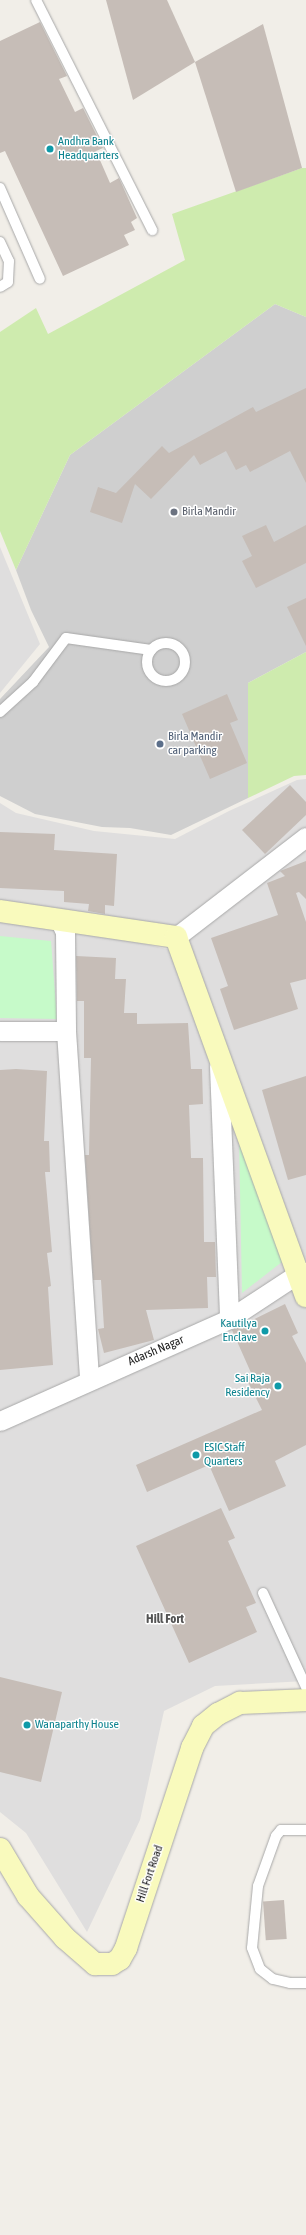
<!DOCTYPE html>
<style>
body{margin:0}
#map{position:relative;width:306px;height:2235px;overflow:hidden;background:#f1eee8;font-family:"Asap Condensed",sans-serif}
div>[style]{position:absolute}
[style*='--x']{left:calc(var(--x)*1px);top:calc(var(--y)*1px);width:calc(var(--w)*1px);rotate:calc(var(--a)*1deg)}
.residential>*{inset:0;background:#dfdede}
.religious>*{inset:0;background:#cfcfcf}
.grass>*{inset:0;background:#ceebae}
.park>*{inset:0;background:#c6fac9}
.building>*{inset:0;background:#c6bdb7;transform-origin:0 0}
.roads{filter:drop-shadow(0 0 1px #a8a8a8) drop-shadow(0 0 1px #a8a8a8)}
.lane>*{height:10px;margin:-5px;padding:0 5px;transform-origin:5px;border-radius:5px;background:#fff}
.lane>.ring{margin:-5px;padding:0;box-sizing:content-box;background:none;border:10px solid #fff;border-radius:50%}
.street>*{height:19px;margin:-9.5px;padding:0 9.5px;transform-origin:9.5px;border-radius:9.5px;background:#fff}
.secondary>*{height:22px;margin:-11px;padding:0 11px;transform-origin:11px;border-radius:11px;background:#f9fabd}
.dots>*{width:11px;height:11px;translate:-50% -50%;box-sizing:border-box;border:2px solid #fff;border-radius:50%}
span{translate:-50% -50%;white-space:nowrap;text-align:center;line-height:1.15;-webkit-text-stroke:3px #fff;paint-order:stroke}
.culture-label{font-size:12px;color:#0d838f}
.left{translate:0 -50%;text-align:left}
.right{translate:-100% -50%;text-align:right}
.worship-label{font-size:12px;color:#5b616d}
.service-label{font-size:12px;color:#4e5e75}
.street-label{font-size:12px;color:#212121}
.neighbourhood-label{font-size:13px;color:#545454;font-weight:700}
</style>
<div id="map">
<div class="residential">
<i style="clip-path:polygon(0 547px,40px 644px,0 693px)"></i>
<i style="clip-path:polygon(306px 779px,306px 1283px,187px 939px,0 904px,0 803px,16px 813px,94px 831px,175px 839px,229px 811px,297px 780px)"></i>
<i style="clip-path:polygon(0 920px,58px 924px,184px 953px,306px 1289px,306px 1681px,215px 1686px,164px 1711px,140px 1820px,87px 1932px,26px 1833px,0 1812px)"></i>
</div>
<div class="religious">
<i style="clip-path:polygon(275px 304px,306px 317px,306px 652px,248px 683px,248px 798px,171px 835px,130px 828px,102px 827px,35px 814px,0 796px,0 699px,49px 647px,31px 610px,16px 570px,70px 455px)"></i>
</div>
<div class="grass">
<i style="clip-path:polygon(302px 168px,306px 168px,306px 317px,275px 304px,70px 455px,16px 570px,0 531px,0 332px,36px 308px,48px 334px,185px 260px,172px 214px)"></i>
<i style="clip-path:polygon(306px 652px,306px 775px,294px 776px,248px 798px,248px 683px)"></i>
</div>
<div class="park">
<i style="clip-path:polygon(0 936px,51px 941px,57px 1019px,0 1018px)"></i>
<i style="clip-path:polygon(239px 1137px,287px 1258px,242px 1293px)"></i>
</div>
<div class="building">
<i style="clip-path:polygon(106px 0,167px 0,195px 62px,133px 100px)"></i>
<i style="clip-path:polygon(40px 22px,67px 76px,59px 79px,75px 112px,83px 108px,103px 148px,96px 151px,110px 183px,119px 178px,137px 218px,131px 222px,135px 230px,124px 235px,129px 245px,63px 276px,5px 151px,0 153px,0 41px)"></i>
<i style="clip-path:polygon(263px 24px,302px 168px,236px 192px,195px 62px)"></i>
<i style="clip-path:polygon(306px 388px,306px 483px,290px 451px,250px 472px,246px 465px,236px 470px,226px 451px,200px 465px,194px 455px,151px 499px,135px 484px,122px 523px,90px 512px,98px 487px,116px 493px,162px 446px,169px 453px,253px 407px,256px 412px)"></i>
<i style="clip-path:polygon(266px 525px,274px 542px,306px 525px,306px 563px,256px 588px,242px 561px,252px 556px,242px 536px)"></i>
<i style="clip-path:polygon(306px 598px,306px 646px,287px 607px)"></i>
<i style="clip-path:polygon(227px 694px,238px 720px,230px 723px,247px 763px,210px 779px,182px 714px)"></i>
<i style="clip-path:polygon(290px 785px,306px 802px,306px 815px,265px 854px,242px 830px)"></i>
<i style="clip-path:polygon(0 832px,55px 834px,54px 850px,117px 854px,114px 906px,105px 905px,105px 914px,88px 911px,89px 904px,64px 902px,64px 891px,0 888px)"></i>
<i style="clip-path:polygon(306px 861px,306px 899px,299px 892px,296px 893px,306px 922px,306px 979px,290px 983px,298px 1009px,234px 1030px,220px 989px,228px 986px,211px 938px,278px 915px,267px 883px,285px 876px,280px 871px)"></i>
<i style="clip-path:polygon(76px 956px,116px 958px,115px 979px,126px 979px,124px 1013px,137px 1013px,137px 1024px,188px 1023px,191px 1069px,202px 1069px,203px 1104px,189px 1105px,191px 1158px,203px 1158px,204px 1242px,215px 1242px,216px 1277px,207px 1277px,208px 1308px,146px 1310px,154px 1340px,104px 1353px,98px 1329px,104px 1328px,101px 1280px,93px 1280px,85px 1155px,89px 1155px,91px 1058px,84px 1058px,84px 1001px,77px 1001px)"></i>
<i style="clip-path:polygon(16px 1069px,47px 1071px,44px 1141px,49px 1141px,50px 1172px,45px 1172px,52px 1252px,47px 1253px,51px 1286px,48px 1287px,53px 1365px,0 1370px,0 1070px)"></i>
<i style="clip-path:polygon(306px 1076px,306px 1175px,288px 1180px,262px 1090px)"></i>
<i style="clip-path:polygon(285px 1304px,298px 1333px,292px 1336px,306px 1363px,306px 1445px,275px 1461px,286px 1486px,229px 1511px,209px 1465px,147px 1492px,136px 1465px,262px 1410px,246px 1378px,252px 1375px,232px 1330px)"></i>
<i style="clip-path:polygon(221px 1508px,235px 1538px,228px 1541px,256px 1603px,246px 1607px,257px 1632px,189px 1663px,136px 1546px)"></i>
<i style="clip-path:polygon(0 1677px,62px 1692px,41px 1782px,0 1772px)"></i>
<i style="left:284px;top:1900px;width:39px;height:21px;rotate:86deg"></i>
</div>
<div class="roads">
<div class="lane">
<i style="--x:36;--y:0;--w:258;--a:63.2"></i>
<i style="--x:0;--y:188;--w:99;--a:66.3"></i>
<i style="--x:0;--y:242;--w:21;--a:65"></i>
<i style="--x:9;--y:261;--w:21;--a:93"></i>
<i style="--x:8;--y:282;--w:9;--a:148"></i>
<i class="ring" style="left:147px;top:643px;width:28px;height:28px"></i>
<i style="--x:0;--y:712;--w:45;--a:-42.3"></i>
<i style="--x:33;--y:682;--w:55;--a:-53.1"></i>
<i style="--x:66;--y:638;--w:86;--a:8"></i>
<i style="--x:263;--y:1593;--w:103;--a:65.4"></i>
<i style="--x:306;--y:1830;--w:25;--a:180"></i>
<i style="--x:281;--y:1830;--w:8;--a:130"></i>
<i style="--x:276;--y:1836;--w:53;--a:109.8"></i>
<i style="--x:258;--y:1886;--w:62;--a:95.5"></i>
<i style="--x:252;--y:1948;--w:22;--a:69"></i>
<i style="--x:260;--y:1969;--w:16;--a:38"></i>
<i style="--x:273;--y:1979;--w:17;--a:13"></i>
<i style="--x:290;--y:1983;--w:16;--a:0"></i>
</div>
<div class="street">
<i style="--x:59;--y:919;--w:14;--a:65"></i>
<i style="--x:65;--y:932;--w:99;--a:89.4"></i>
<i style="--x:66;--y:1031;--w:350;--a:86.2"></i>
<i style="--x:176;--y:937;--w:164;--a:-37.6"></i>
<i style="--x:0;--y:1031;--w:66;--a:0"></i>
<i style="--x:219;--y:1066;--w:253;--a:87.7"></i>
<i style="--x:0;--y:1421;--w:251;--a:-24"></i>
<i style="--x:229;--y:1319;--w:84;--a:-33.3"></i>
<i style="--x:299;--y:1273;--w:7;--a:-8"></i>
</div>
<div class="secondary">
<i style="--x:0;--y:911;--w:178;--a:8.4"></i>
<i style="--x:176;--y:937;--w:382;--a:70.1"></i>
<i style="--x:0;--y:1849;--w:55;--a:59.2"></i>
<i style="--x:28;--y:1896;--w:56;--a:48.6"></i>
<i style="--x:65;--y:1938;--w:40;--a:41"></i>
<i style="--x:95;--y:1964;--w:17;--a:0"></i>
<i style="--x:112;--y:1964;--w:9;--a:-32"></i>
<i style="--x:120;--y:1959;--w:13;--a:-61"></i>
<i style="--x:126;--y:1948;--w:211;--a:-71.7"></i>
<i style="--x:192;--y:1748;--w:25;--a:-63"></i>
<i style="--x:203;--y:1726;--w:19;--a:-39"></i>
<i style="--x:218;--y:1714;--w:25;--a:-27"></i>
<i style="--x:240;--y:1703;--w:66;--a:-2.6"></i>
</div>
</div>
<div class="dots">
<i style="left:50px;top:149px;background:#0f9aa8"></i>
<i style="left:174px;top:512px;background:#6b7280"></i>
<i style="left:160px;top:744px;background:#5c6f8a"></i>
<i style="left:265px;top:1331px;background:#0f9aa8"></i>
<i style="left:278px;top:1386px;background:#0f9aa8"></i>
<i style="left:196px;top:1455px;background:#0f9aa8"></i>
<i style="left:27px;top:1725px;background:#0f9aa8"></i>
</div>
<div class="culture-label">
<span class="left" style="left:58px;top:149px">Andhra Bank<br>Headquarters</span>
<span class="right" style="left:257px;top:1331px">Kautilya<br>Enclave</span>
<span class="right" style="left:270px;top:1386px">Sai Raja<br>Residency</span>
<span class="left" style="left:204px;top:1455px">ESIC Staff<br>Quarters</span>
<span class="left" style="left:35px;top:1725px">Wanaparthy House</span>
</div>
<div class="worship-label">
<span class="left" style="left:182px;top:512px">Birla Mandir</span>
</div>
<div class="service-label">
<span class="left" style="left:168px;top:744px">Birla Mandir<br>car parking</span>
</div>
<div class="street-label">
<span style="left:156px;top:1351px;rotate:-23deg">Adarsh Nagar</span>
<span style="left:150px;top:1874px;rotate:-71deg">Hill Fort Road</span>
</div>
<div class="neighbourhood-label">
<span style="left:165px;top:1619px">Hill Fort</span>
</div>
</div>
